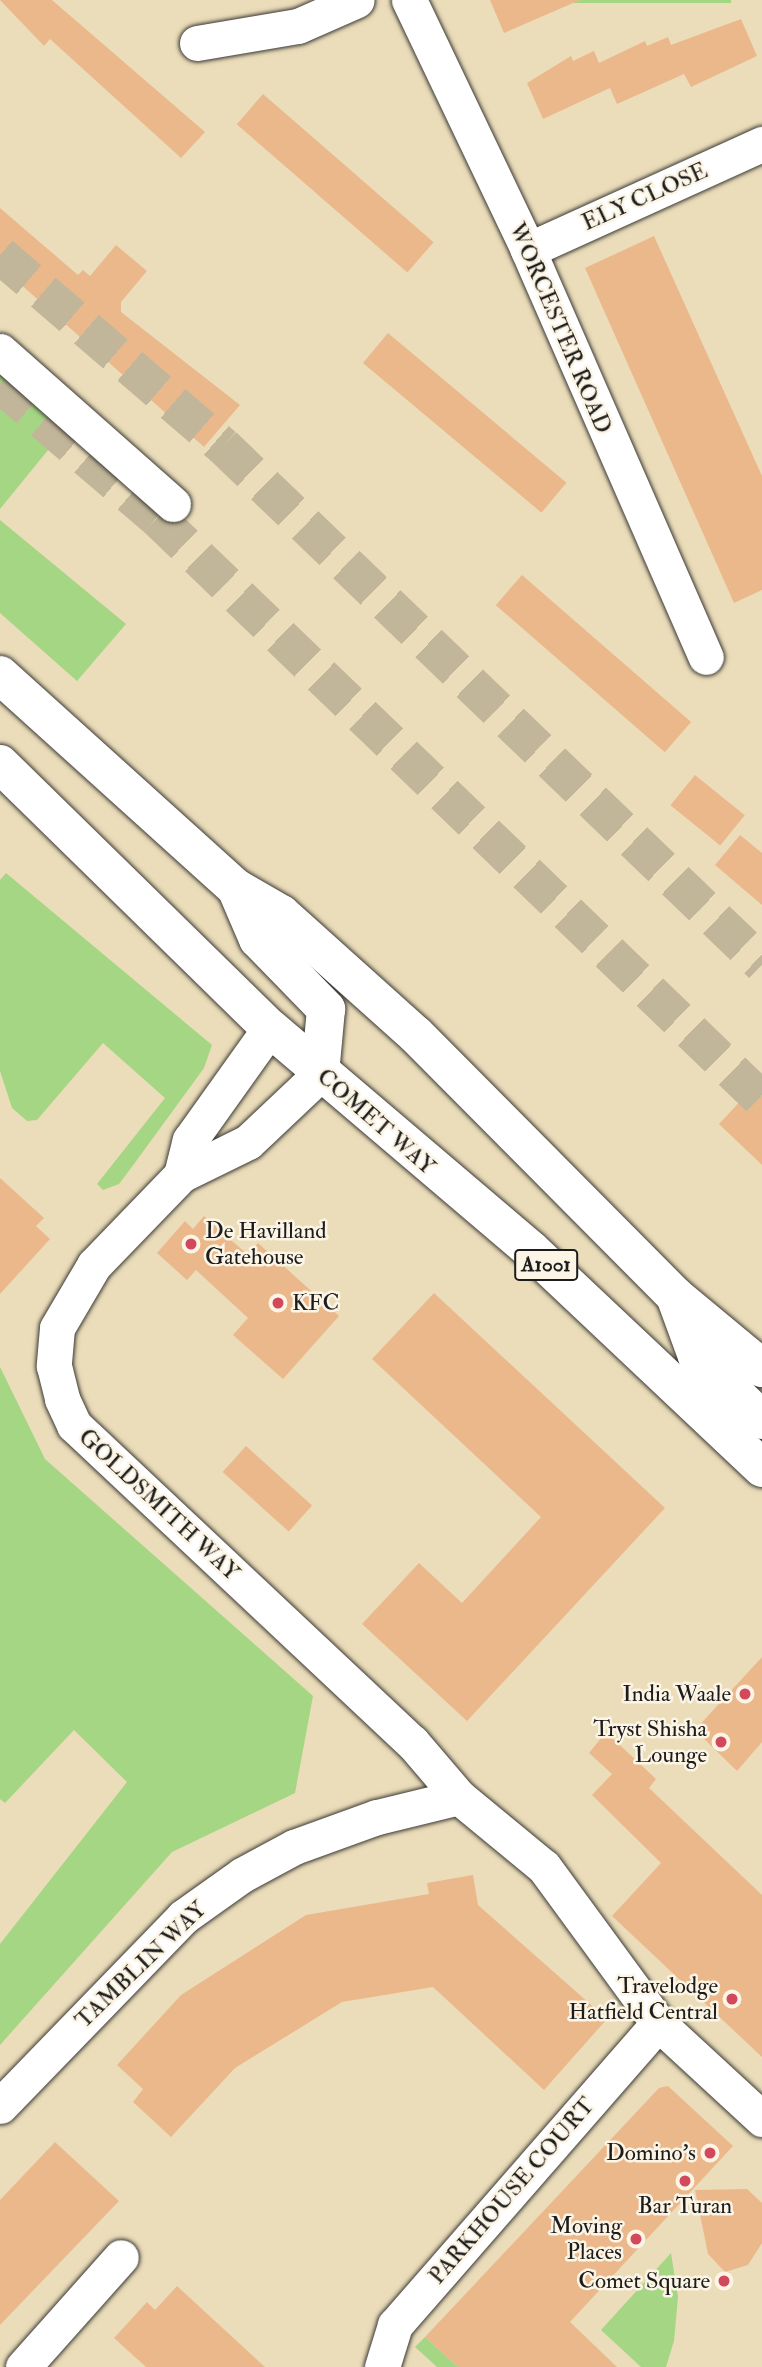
<!DOCTYPE html>
<style>
body{margin:0}
#map{position:relative;width:762px;height:2367px;overflow:hidden;background:#ebddba;font-family:"IM FELL Double Pica",serif}
div>[style]{position:absolute}
[style*='--x']{left:calc(var(--x)*1px);top:calc(var(--y)*1px);width:calc(var(--w)*1px);rotate:calc(var(--a)*1deg)}
.green>*{inset:0;background:#a5d684;transform-origin:0 0}
.building>*{inset:0;background:#ebb88b;transform-origin:0 0}
.highway-tunnel>*{height:38px;margin-top:-19px;transform-origin:0;background:repeating-linear-gradient(90deg,#c2b69a 0 38px,transparent 0 57px)}
.roads{filter:drop-shadow(0 0 2px #3b3934) drop-shadow(0 0 2px #3b3934)}
.minor>*{height:35px;margin:-17.5px;padding:0 17.5px;transform-origin:17.5px;border-radius:17.5px;background:#fff}
.major>*{height:38px;margin:-19px;padding:0 19px;transform-origin:19px;border-radius:19px;background:#fff}
.dots>*{width:19px;height:19px;translate:-50% -50%;box-sizing:border-box;border:4px solid #fcf5e5;border-radius:50%}
span{translate:-50% -50%;white-space:nowrap;text-align:center;line-height:1.15;-webkit-text-stroke:5px #fcf5e5;paint-order:stroke}
.shield-label span{padding:2px 5px;background:#fcf5e5;border:2px solid;border-radius:5px;-webkit-text-stroke-width:0}
.shield-label{font-size:21px;color:#1c1c1c;font-weight:700}
.street-label{font-size:23px;color:#1c1c1c}
.poi-label{font-size:23px;color:#1c1c1c}
.left{translate:0 -50%;text-align:left}
.right{translate:-100% -50%;text-align:right}
</style>
<div id="map">
<div class="green">
<i style="left:574px;top:0;width:157px;height:3px"></i>
<i style="clip-path:polygon(0 370px,66px 428px,0 509px)"></i>
<i style="clip-path:polygon(0 520px,126px 624px,77px 681px,0 613px)"></i>
<i style="clip-path:polygon(6px 873px,212px 1045px,204px 1068px,134px 1164px,119px 1184px,103px 1190px,97px 1184px,165px 1098px,103px 1043px,37px 1120px,27px 1121px,12px 1108px,0 1071px,0 880px)"></i>
<i style="clip-path:polygon(0 1367px,45px 1459px,313px 1696px,295px 1793px,172px 1852px,0 2045px,0 1944px,127px 1782px,74px 1730px,5px 1803px,0 1799px)"></i>
<i style="clip-path:polygon(671px 2253px,678px 2297px,674px 2341px,666px 2367px,641px 2367px,601px 2330px)"></i>
<i style="clip-path:polygon(425px 2337px,458px 2367px,437px 2367px,415px 2347px)"></i>
</div>
<div class="building">
<i style="clip-path:polygon(0 0,52px 0,205px 132px,181px 158px,50px 39px,44px 46px)"></i>
<i style="clip-path:polygon(490px 0,580px 0,504px 33px)"></i>
<i style="clip-path:polygon(741px 19px,757px 56px,691px 87px,684px 74px,617px 104px,610px 88px,543px 119px,527px 83px,571px 56px,573px 61px,594px 51px,599px 63px,645px 41px,647px 46px,668px 37px,671px 45px)"></i>
<i style="left:263px;top:94px;width:226px;height:40px;rotate:41deg"></i>
<i style="clip-path:polygon(0 208px,78px 275px,83px 270px,90px 276px,116px 245px,147px 271px,121px 302px,121px 312px,240px 405px,204px 447px,0 266px)"></i>
<i style="clip-path:polygon(654px 236px,762px 476px,762px 590px,734px 603px,585px 268px)"></i>
<i style="left:388px;top:333px;width:233px;height:39px;rotate:40deg"></i>
<i style="left:522px;top:575px;width:224px;height:40px;rotate:41deg"></i>
<i style="left:695px;top:775px;width:64px;height:39px;rotate:39deg"></i>
<i style="clip-path:polygon(740px 835px,762px 853px,762px 905px,715px 865px)"></i>
<i style="clip-path:polygon(762px 1078px,762px 1165px,719px 1124px)"></i>
<i style="clip-path:polygon(0 1178px,44px 1218px,36px 1226px,50px 1239px,0 1294px)"></i>
<i style="clip-path:polygon(204px 1216px,248px 1255px,258px 1243px,339px 1316px,283px 1379px,233px 1335px,248px 1318px,196px 1270px,187px 1280px,157px 1253px,185px 1221px,193px 1229px)"></i>
<i style="clip-path:polygon(434px 1293px,665px 1508px,467px 1721px,362px 1624px,419px 1563px,462px 1603px,541px 1517px,372px 1359px)"></i>
<i style="left:246px;top:1446px;width:89px;height:35px;rotate:42deg"></i>
<i style="clip-path:polygon(762px 1657px,762px 1742px,737px 1771px,695px 1730px)"></i>
<i style="clip-path:polygon(606px 1732px,656px 1779px,649px 1788px,762px 1895px,762px 2057px,612px 1916px,661px 1863px,592px 1795px,612px 1774px,589px 1753px)"></i>
<i style="clip-path:polygon(473px 1875px,478px 1905px,607px 2019px,544px 2090px,433px 1987px,342px 2002px,235px 2068px,171px 2137px,133px 2102px,143px 2089px,117px 2065px,181px 1995px,306px 1915px,429px 1894px,427px 1883px)"></i>
<i style="clip-path:polygon(668px 2086px,733px 2146px,570px 2322px,617px 2367px,458px 2367px,425px 2337px,659px 2088px)"></i>
<i style="clip-path:polygon(55px 2142px,119px 2201px,0 2325px,0 2200px)"></i>
<i style="clip-path:polygon(747px 2189px,762px 2203px,762px 2243px,748px 2265px,725px 2272px,708px 2254px,695px 2190px)"></i>
<i style="clip-path:polygon(177px 2286px,265px 2367px,146px 2367px,114px 2338px,147px 2302px,155px 2310px)"></i>
</div>
<div class="highway-tunnel">
<i style="--x:0;--y:255;--w:294;--a:40.6"></i>
<i style="--x:223;--y:446;--w:748;--a:43.86"></i>
<i style="--x:0;--y:384;--w:206;--a:40.5"></i>
<i style="--x:157;--y:518;--w:839;--a:43.89"></i>
</div>
<div class="roads">
<div class="minor">
<i style="--x:409;--y:0;--w:277;--a:64.5"></i>
<i style="--x:528;--y:250;--w:444;--a:66.4"></i>
<i style="--x:197;--y:43;--w:102;--a:-9.6"></i>
<i style="--x:298;--y:26;--w:64;--a:-23.8"></i>
<i style="--x:528;--y:250;--w:257;--a:-24.4"></i>
<i style="--x:0;--y:351;--w:231;--a:41.5"></i>
<i style="--x:320;--y:1074;--w:99;--a:136.6"></i>
<i style="--x:248;--y:1142;--w:75;--a:153.8"></i>
<i style="--x:181;--y:1175;--w:125;--a:134"></i>
<i style="--x:94;--y:1265;--w:73;--a:120.4"></i>
<i style="--x:57;--y:1328;--w:38;--a:95"></i>
<i style="--x:54;--y:1366;--w:34;--a:76"></i>
<i style="--x:62;--y:1399;--w:29;--a:65"></i>
<i style="--x:74;--y:1425;--w:463;--a:43.2"></i>
<i style="--x:412;--y:1742;--w:72;--a:49.5"></i>
<i style="--x:459;--y:1797;--w:110;--a:39.5"></i>
<i style="--x:544;--y:1867;--w:193;--a:53.8"></i>
<i style="--x:658;--y:2023;--w:142;--a:42.7"></i>
<i style="--x:181;--y:1175;--w:36;--a:-76"></i>
<i style="--x:190;--y:1140;--w:138;--a:-54.5"></i>
<i style="--x:0;--y:2106;--w:263;--a:-45.9"></i>
<i style="--x:183;--y:1917;--w:72;--a:-35.4"></i>
<i style="--x:242;--y:1875;--w:59;--a:-28.3"></i>
<i style="--x:294;--y:1847;--w:88;--a:-19.9"></i>
<i style="--x:377;--y:1817;--w:84;--a:-13.7"></i>
<i style="--x:23;--y:2367;--w:147;--a:-48.3"></i>
<i style="--x:382;--y:2367;--w:44;--a:-72.8"></i>
<i style="--x:395;--y:2325;--w:400;--a:-48.9"></i>
</div>
<div class="major">
<i style="--x:0;--y:675;--w:318;--a:42.1"></i>
<i style="--x:236;--y:888;--w:52;--a:30"></i>
<i style="--x:281;--y:914;--w:181;--a:41.9"></i>
<i style="--x:416;--y:1035;--w:368;--a:45.2"></i>
<i style="--x:675;--y:1296;--w:113;--a:39.6"></i>
<i style="--x:0;--y:764;--w:378;--a:44.4"></i>
<i style="--x:270;--y:1028;--w:343;--a:40.4"></i>
<i style="--x:531;--y:1250;--w:318;--a:43.3"></i>
<i style="--x:236;--y:888;--w:56;--a:66.7"></i>
<i style="--x:258;--y:939;--w:98;--a:45.8"></i>
<i style="--x:326;--y:1009;--w:65;--a:95.3"></i>
<i style="--x:675;--y:1296;--w:64;--a:69.9"></i>
<i style="--x:697;--y:1356;--w:91;--a:44.6"></i>
</div>
</div>
<div class="dots">
<i style="left:191px;top:1244px;background:#d1495b"></i>
<i style="left:278px;top:1303px;background:#d1495b"></i>
<i style="left:745px;top:1694px;background:#d1495b"></i>
<i style="left:721px;top:1742px;background:#d1495b"></i>
<i style="left:732px;top:1999px;background:#d1495b"></i>
<i style="left:710px;top:2153px;background:#d1495b"></i>
<i style="left:685px;top:2181px;background:#d1495b"></i>
<i style="left:636px;top:2239px;background:#d1495b"></i>
<i style="left:724px;top:2281px;background:#d1495b"></i>
</div>
<div class="shield-label">
<span style="left:546px;top:1265px">A1001</span>
</div>
<div class="street-label">
<span style="left:645px;top:197px;rotate:-24deg">ELY CLOSE</span>
<span style="left:560px;top:328px;rotate:67deg">WORCESTER ROAD</span>
<span style="left:376px;top:1122px;rotate:41deg">COMET WAY</span>
<span style="left:159px;top:1505px;rotate:43deg">GOLDSMITH WAY</span>
<span style="left:141px;top:1965px;rotate:-44deg">TAMBLIN WAY</span>
<span style="left:512px;top:2191px;rotate:-49deg">PARKHOUSE COURT</span>
</div>
<div class="poi-label">
<span class="left" style="left:205px;top:1244px">De Havilland<br>Gatehouse</span>
<span class="left" style="left:292px;top:1303px">KFC</span>
<span class="right" style="left:731px;top:1694px">India Waale</span>
<span class="right" style="left:707px;top:1742px">Tryst Shisha<br>Lounge</span>
<span class="right" style="left:718px;top:1999px">Travelodge<br>Hatfield Central</span>
<span class="right" style="left:696px;top:2153px">Domino's</span>
<span style="left:685px;top:2206px">Bar Turan</span>
<span class="right" style="left:622px;top:2239px">Moving<br>Places</span>
<span class="right" style="left:710px;top:2281px">Comet Square</span>
</div>
</div>
